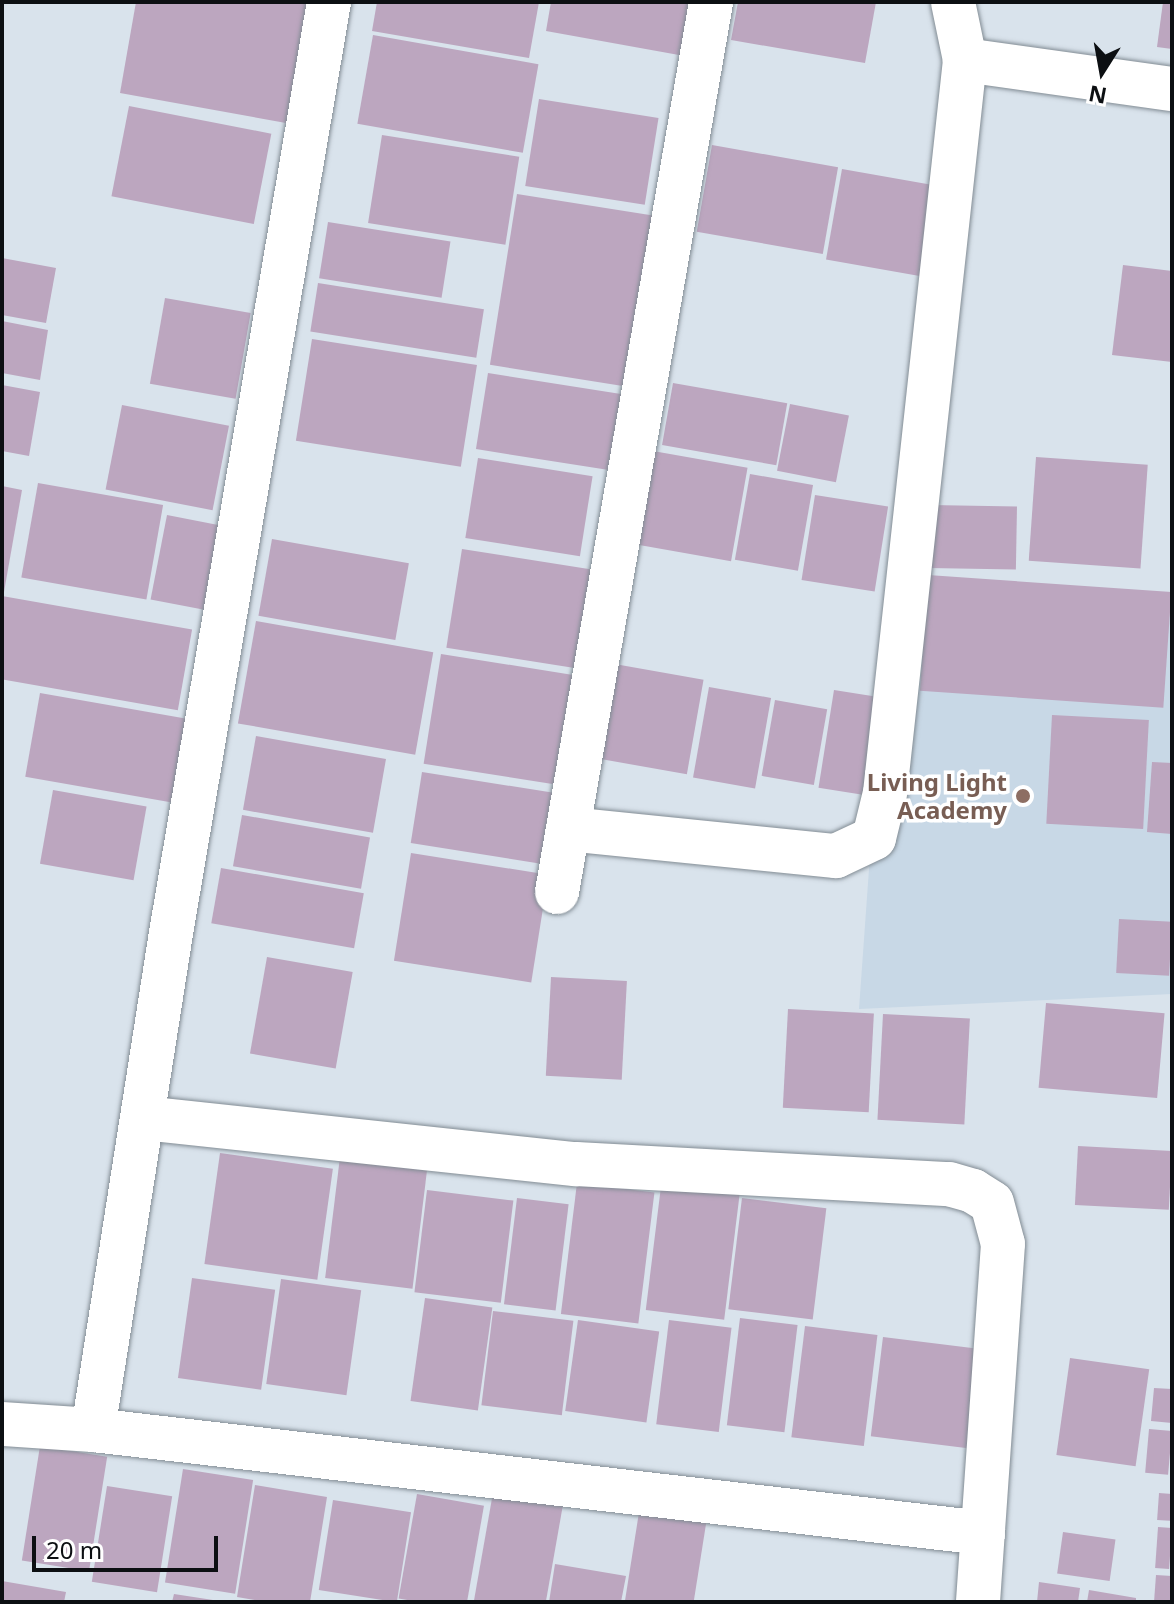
<!DOCTYPE html>
<style>
body{margin:0}
#map{position:relative;width:1174px;height:1604px;overflow:hidden;background:#d9e3ec;font-family:"Noto Sans",sans-serif}
div>[style]{position:absolute}
[style*='--x']{left:calc(var(--x)*1px);top:calc(var(--y)*1px);width:calc(var(--w)*1px);rotate:calc(var(--a)*1deg)}
.built>*{inset:0;background:#c8d8e6}
.building>*{inset:0;background:#bca6bf;transform-origin:0 0}
.roads{filter:drop-shadow(0 0 2px #828c94) drop-shadow(0 0 2px #828c94)}
.minor>*{height:44px;margin:-22px;padding:0 22px;transform-origin:22px;border-radius:22px;background:#fff}
.dots>*{width:22px;height:22px;translate:-50% -50%;box-sizing:border-box;border:4px solid #fff;border-radius:50%}
span{translate:-50% -50%;white-space:nowrap;text-align:center;line-height:1.15;-webkit-text-stroke:7px #fff;paint-order:stroke}
.education-label{font-size:24px;color:#785e54;font-weight:700}
.right{translate:-100% -50%;text-align:right}
.frame{position:absolute;inset:0;border:4px solid #0c0f12;pointer-events:none}
.north{position:absolute;left:1062px;top:32px;width:80px;height:80px;-webkit-text-stroke:6px #fff;paint-order:stroke;rotate:191deg;font-size:22px;font-weight:700;line-height:32px;text-align:center;color:#0c0f12}
.north::after{content:'';display:block;margin:auto;width:28px;height:36px;background:#0c0f12;clip-path:polygon(50% 0,100% 100%,50% 72%,0 100%)}
.scale{position:absolute;left:32px;top:1536px;width:186px;height:36px;box-sizing:border-box;border:4px solid #0c0f12;border-top:0;padding-left:10px;font-size:24px;line-height:28px;white-space:nowrap;color:#0c0f12;-webkit-text-stroke:6px #fff;paint-order:stroke}
</style>
<div id="map">
<div class="built">
<i style="clip-path:polygon(889px 589px,1172px 598px,1172px 994px,859px 1009px)"></i>
</div>
<div class="building">
<i style="clip-path:polygon(136px 2px,310px 2px,297px 125px,120px 93px)"></i>
<i style="clip-path:polygon(377px 2px,539px 2px,529px 58px,372px 31px)"></i>
<i style="clip-path:polygon(551px 2px,700px 2px,690px 57px,546px 31px)"></i>
<i style="clip-path:polygon(738px 2px,876px 2px,865px 63px,731px 40px)"></i>
<i style="clip-path:polygon(1163px 2px,1172px 2px,1172px 49px,1157px 47px)"></i>
<i style="left:373px;top:35px;width:168px;height:90px;rotate:10deg"></i>
<i style="left:539px;top:99px;width:121px;height:88px;rotate:9deg"></i>
<i style="left:129px;top:106px;width:145px;height:92px;rotate:11deg"></i>
<i style="left:382px;top:135px;width:139px;height:89px;rotate:9deg"></i>
<i style="left:712px;top:145px;width:128px;height:88px;rotate:10deg"></i>
<i style="left:842px;top:169px;width:95px;height:92px;rotate:10deg"></i>
<i style="left:517px;top:194px;width:144px;height:173px;rotate:9deg"></i>
<i style="left:328px;top:222px;width:124px;height:57px;rotate:9deg"></i>
<i style="clip-path:polygon(2px 258px,56px 268px,46px 323px,2px 315px)"></i>
<i style="clip-path:polygon(1123px 265px,1172px 271px,1172px 362px,1112px 355px)"></i>
<i style="left:318px;top:283px;width:168px;height:49px;rotate:9deg"></i>
<i style="left:165px;top:298px;width:87px;height:87px;rotate:10deg"></i>
<i style="clip-path:polygon(2px 321px,48px 330px,40px 380px,2px 373px)"></i>
<i style="left:312px;top:339px;width:167px;height:103px;rotate:9deg"></i>
<i style="left:488px;top:373px;width:141px;height:77px;rotate:9deg"></i>
<i style="left:673px;top:383px;width:116px;height:63px;rotate:10deg"></i>
<i style="clip-path:polygon(2px 385px,40px 392px,29px 456px,2px 451px)"></i>
<i style="left:790px;top:404px;width:60px;height:68px;rotate:11deg"></i>
<i style="left:122px;top:405px;width:109px;height:86px;rotate:11deg"></i>
<i style="left:653px;top:451px;width:96px;height:95px;rotate:10deg"></i>
<i style="left:1036px;top:457px;width:112px;height:104px;rotate:4deg"></i>
<i style="left:478px;top:458px;width:116px;height:81px;rotate:9deg"></i>
<i style="left:750px;top:474px;width:64px;height:87px;rotate:10deg"></i>
<i style="left:38px;top:483px;width:127px;height:96px;rotate:10deg"></i>
<i style="clip-path:polygon(2px 486px,22px 490px,4px 592px,2px 592px)"></i>
<i style="left:815px;top:495px;width:74px;height:86px;rotate:9deg"></i>
<i style="left:930px;top:505px;width:87px;height:63px;rotate:1deg"></i>
<i style="left:167px;top:515px;width:56px;height:86px;rotate:11deg"></i>
<i style="left:272px;top:539px;width:139px;height:78px;rotate:10deg"></i>
<i style="left:462px;top:549px;width:141px;height:100px;rotate:9deg"></i>
<i style="left:928px;top:575px;width:244px;height:116px;rotate:4deg"></i>
<i style="left:2px;top:596px;width:193px;height:82px;rotate:10deg"></i>
<i style="left:256px;top:621px;width:180px;height:104px;rotate:10deg"></i>
<i style="left:441px;top:654px;width:140px;height:111px;rotate:9deg"></i>
<i style="left:609px;top:663px;width:96px;height:96px;rotate:10deg"></i>
<i style="left:709px;top:687px;width:63px;height:92px;rotate:10deg"></i>
<i style="left:834px;top:690px;width:56px;height:99px;rotate:9deg"></i>
<i style="left:40px;top:693px;width:149px;height:85px;rotate:10deg"></i>
<i style="left:775px;top:700px;width:53px;height:77px;rotate:10deg"></i>
<i style="left:1052px;top:715px;width:97px;height:109px;rotate:3deg"></i>
<i style="left:256px;top:736px;width:132px;height:75px;rotate:10deg"></i>
<i style="clip-path:polygon(1152px 762px,1172px 763px,1172px 834px,1147px 832px)"></i>
<i style="left:422px;top:772px;width:138px;height:72px;rotate:9deg"></i>
<i style="left:53px;top:790px;width:95px;height:75px;rotate:10deg"></i>
<i style="left:242px;top:815px;width:130px;height:52px;rotate:10deg"></i>
<i style="left:411px;top:853px;width:139px;height:109px;rotate:9deg"></i>
<i style="left:221px;top:868px;width:145px;height:56px;rotate:10deg"></i>
<i style="left:1119px;top:919px;width:53px;height:54px;rotate:3deg"></i>
<i style="left:267px;top:957px;width:87px;height:98px;rotate:10deg"></i>
<i style="left:551px;top:977px;width:76px;height:99px;rotate:3deg"></i>
<i style="left:1046px;top:1003px;width:119px;height:85px;rotate:5deg"></i>
<i style="left:788px;top:1009px;width:86px;height:99px;rotate:3deg"></i>
<i style="left:883px;top:1014px;width:87px;height:106px;rotate:3deg"></i>
<i style="left:1078px;top:1146px;width:94px;height:59px;rotate:3deg"></i>
<i style="left:220px;top:1153px;width:114px;height:112px;rotate:8deg"></i>
<i style="left:340px;top:1157px;width:88px;height:122px;rotate:7deg"></i>
<i style="left:662px;top:1178px;width:79px;height:133px;rotate:7deg"></i>
<i style="left:577px;top:1183px;width:78px;height:132px;rotate:7deg"></i>
<i style="left:427px;top:1190px;width:87px;height:103px;rotate:7deg"></i>
<i style="left:517px;top:1198px;width:52px;height:107px;rotate:7deg"></i>
<i style="left:742px;top:1198px;width:85px;height:112px;rotate:7deg"></i>
<i style="left:192px;top:1278px;width:84px;height:101px;rotate:8deg"></i>
<i style="left:281px;top:1279px;width:81px;height:106px;rotate:8deg"></i>
<i style="left:425px;top:1298px;width:68px;height:104px;rotate:8deg"></i>
<i style="left:493px;top:1311px;width:81px;height:95px;rotate:7deg"></i>
<i style="left:740px;top:1318px;width:58px;height:108px;rotate:7deg"></i>
<i style="left:578px;top:1320px;width:82px;height:92px;rotate:8deg"></i>
<i style="left:669px;top:1320px;width:63px;height:105px;rotate:7deg"></i>
<i style="left:805px;top:1326px;width:73px;height:112px;rotate:7deg"></i>
<i style="left:883px;top:1337px;width:108px;height:100px;rotate:7deg"></i>
<i style="left:1070px;top:1358px;width:80px;height:98px;rotate:8deg"></i>
<i style="clip-path:polygon(1154px 1388px,1172px 1389px,1172px 1423px,1151px 1421px)"></i>
<i style="left:1149px;top:1429px;width:23px;height:44px;rotate:5deg"></i>
<i style="left:40px;top:1446px;width:68px;height:116px;rotate:9deg"></i>
<i style="left:183px;top:1469px;width:71px;height:115px;rotate:9deg"></i>
<i style="clip-path:polygon(255px 1485px,327px 1497px,310px 1602px,266px 1602px,237px 1597px)"></i>
<i style="left:107px;top:1486px;width:66px;height:97px;rotate:9deg"></i>
<i style="left:494px;top:1487px;width:71px;height:117px;rotate:10deg"></i>
<i style="left:1159px;top:1493px;width:13px;height:27px;rotate:4deg"></i>
<i style="left:417px;top:1494px;width:68px;height:106px;rotate:10deg"></i>
<i style="left:333px;top:1500px;width:79px;height:91px;rotate:9deg"></i>
<i style="left:640px;top:1506px;width:68px;height:97px;rotate:9deg"></i>
<i style="left:1158px;top:1527px;width:14px;height:41px;rotate:4deg"></i>
<i style="left:1063px;top:1532px;width:53px;height:42px;rotate:8deg"></i>
<i style="clip-path:polygon(555px 1564px,626px 1576px,621px 1602px,549px 1602px)"></i>
<i style="clip-path:polygon(1156px 1575px,1172px 1576px,1172px 1602px,1154px 1602px)"></i>
<i style="clip-path:polygon(2px 1581px,66px 1592px,64px 1602px,2px 1602px)"></i>
<i style="clip-path:polygon(1039px 1582px,1080px 1588px,1078px 1602px,1037px 1602px)"></i>
<i style="clip-path:polygon(1089px 1590px,1136px 1598px,1136px 1602px,1087px 1602px)"></i>
<i style="clip-path:polygon(174px 1594px,213px 1600px,213px 1602px,172px 1602px)"></i>
</div>
<div class="roads">
<div class="minor">
<i style="--x:965;--y:60;--w:209;--a:8"></i>
<i style="--x:568;--y:829;--w:269;--a:5.8"></i>
<i style="--x:836;--y:856;--w:42;--a:-25.3"></i>
<i style="--x:874;--y:838;--w:46;--a:-76.3"></i>
<i style="--x:885;--y:793;--w:737;--a:-83.77"></i>
<i style="--x:965;--y:60;--w:59;--a:-101.7"></i>
<i style="--x:557;--y:892;--w:903;--a:-80.18"></i>
<i style="--x:143;--y:1118;--w:435;--a:6.1"></i>
<i style="--x:576;--y:1164;--w:374;--a:3.1"></i>
<i style="--x:949;--y:1184;--w:25;--a:16"></i>
<i style="--x:973;--y:1191;--w:22;--a:32"></i>
<i style="--x:992;--y:1203;--w:42;--a:75"></i>
<i style="--x:1003;--y:1244;--w:359;--a:94"></i>
<i style="--x:2;--y:1424;--w:91;--a:3.8"></i>
<i style="--x:93;--y:1430;--w:896;--a:6.6"></i>
<i style="--x:93;--y:1430;--w:503;--a:-81.08"></i>
<i style="--x:171;--y:933;--w:944;--a:-80.37"></i>
</div>
</div>
<div class="dots">
<i style="left:1023px;top:796px;background:#8d6e63"></i>
</div>
<div class="education-label">
<span class="right" style="left:1007px;top:796px">Living Light<br>Academy</span>
</div>
<div class="frame"></div>
<div class="north">N</div>
<div class="scale">20 m</div>
</div>
